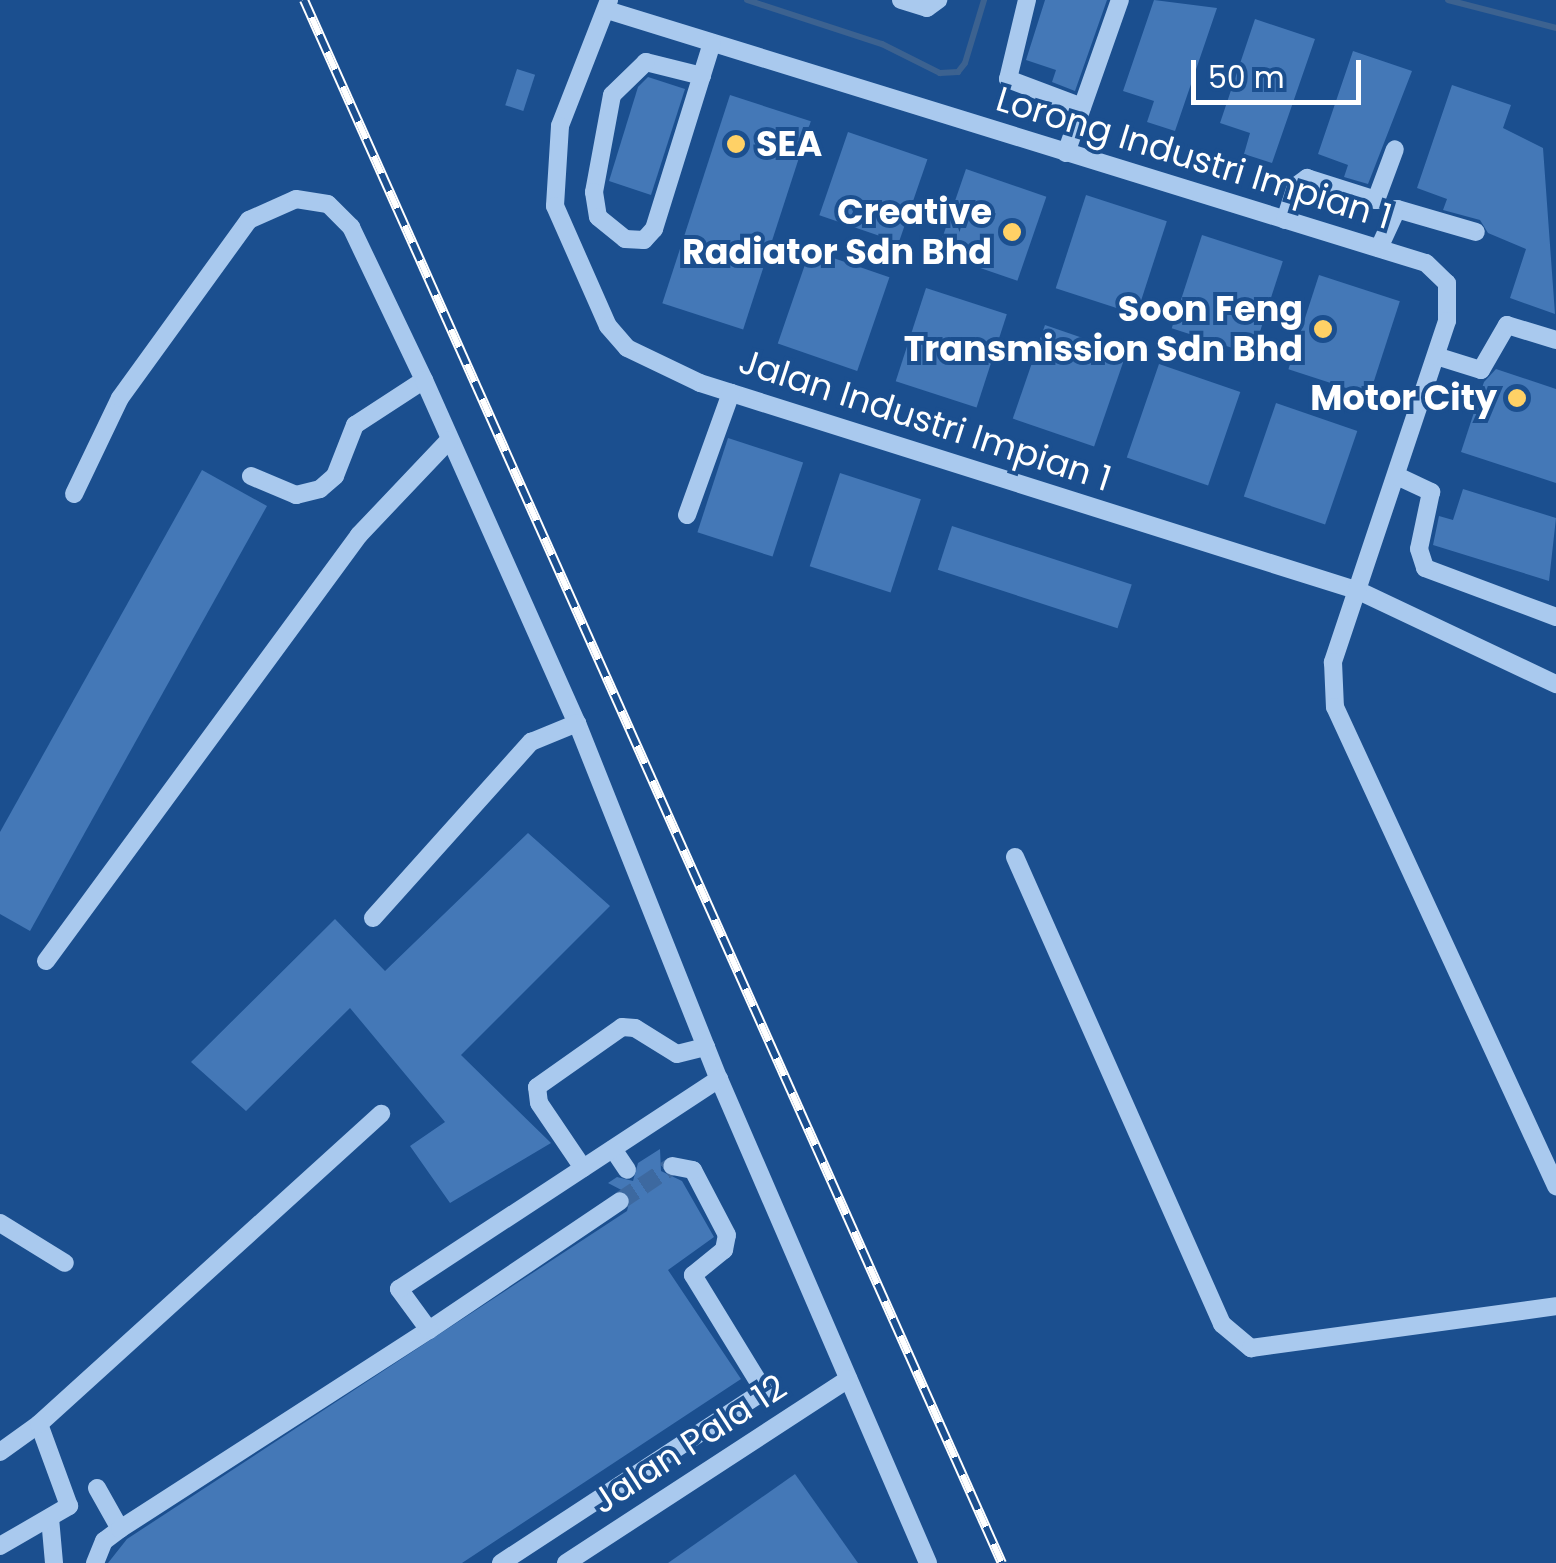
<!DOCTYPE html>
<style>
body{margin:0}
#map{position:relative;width:1556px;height:1563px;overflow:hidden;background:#1b4f8f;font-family:Poppins,sans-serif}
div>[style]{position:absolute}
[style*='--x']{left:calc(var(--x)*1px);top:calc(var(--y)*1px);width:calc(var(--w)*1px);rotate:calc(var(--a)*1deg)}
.stream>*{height:6px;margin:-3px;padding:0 3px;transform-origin:3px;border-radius:3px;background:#3c6290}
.building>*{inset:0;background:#4478b7;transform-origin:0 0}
.minor-tunnel>*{height:18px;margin-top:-9px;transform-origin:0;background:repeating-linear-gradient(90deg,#3d69a0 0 18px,transparent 0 27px)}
.minor>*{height:18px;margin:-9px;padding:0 9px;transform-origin:9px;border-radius:9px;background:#a9c9ee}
.rail>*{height:10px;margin-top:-5px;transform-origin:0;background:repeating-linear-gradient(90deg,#1b4f8f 0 19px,#fff 0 38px);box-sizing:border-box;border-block:2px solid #fff}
.dots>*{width:28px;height:28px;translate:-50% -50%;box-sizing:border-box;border:5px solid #1b4f8f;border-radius:50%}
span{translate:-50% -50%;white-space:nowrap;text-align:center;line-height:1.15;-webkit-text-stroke:8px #1b4f8f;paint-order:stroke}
.poi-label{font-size:35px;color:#fff;font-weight:700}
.left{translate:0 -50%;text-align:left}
.right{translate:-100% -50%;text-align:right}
.street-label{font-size:35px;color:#fff}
.scale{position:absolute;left:1191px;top:60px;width:170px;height:45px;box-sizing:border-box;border:5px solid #fff;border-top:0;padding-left:12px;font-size:30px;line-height:35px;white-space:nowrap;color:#fff;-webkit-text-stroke:8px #1b4f8f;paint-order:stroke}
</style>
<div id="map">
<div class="stream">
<i style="--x:747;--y:0;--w:142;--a:18.1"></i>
<i style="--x:882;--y:44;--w:65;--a:26.6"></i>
<i style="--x:940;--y:73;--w:18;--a:-3"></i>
<i style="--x:958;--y:72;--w:11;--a:-52"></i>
<i style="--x:965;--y:63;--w:66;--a:-73.2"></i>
<i style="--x:1448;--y:0;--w:112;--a:14.5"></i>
</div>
<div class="building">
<i style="clip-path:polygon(1045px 0,1107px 0,1075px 91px,1052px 82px,1056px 70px,1026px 60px)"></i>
<i style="clip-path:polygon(1154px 0,1217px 8px,1175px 131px,1147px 122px,1154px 101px,1123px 91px)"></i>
<i style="clip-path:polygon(1255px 19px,1315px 39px,1272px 163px,1244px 154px,1250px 133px,1220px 123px)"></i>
<i style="clip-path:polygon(1353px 51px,1412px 71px,1368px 184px,1344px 177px,1348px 165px,1318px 154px)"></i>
<i style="left:517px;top:69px;width:19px;height:38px;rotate:18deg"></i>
<i style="clip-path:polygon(648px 77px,685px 89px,651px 195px,609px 181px,638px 87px)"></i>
<i style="clip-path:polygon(1452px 85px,1511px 105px,1503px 128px,1543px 148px,1555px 314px,1510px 298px,1526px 249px,1488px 233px,1480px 220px,1443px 210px,1447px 199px,1417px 188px)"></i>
<i style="left:730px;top:95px;width:85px;height:219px;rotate:18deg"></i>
<i style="left:848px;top:132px;width:84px;height:88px;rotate:19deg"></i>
<i style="left:966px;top:169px;width:85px;height:89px;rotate:19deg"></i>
<i style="left:1086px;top:195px;width:85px;height:98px;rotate:18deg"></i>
<i style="left:1202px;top:235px;width:85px;height:98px;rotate:18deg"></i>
<i style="left:810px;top:250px;width:84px;height:99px;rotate:19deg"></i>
<i style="left:1319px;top:275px;width:85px;height:99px;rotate:18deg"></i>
<i style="left:926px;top:288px;width:85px;height:98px;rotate:18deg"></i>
<i style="left:1045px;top:325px;width:86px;height:99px;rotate:19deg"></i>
<i style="left:1159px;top:364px;width:86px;height:99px;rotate:19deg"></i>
<i style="clip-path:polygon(1496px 369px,1556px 389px,1556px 483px,1461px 452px,1484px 382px)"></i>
<i style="left:1276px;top:403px;width:86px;height:99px;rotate:19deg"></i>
<i style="left:728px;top:438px;width:79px;height:99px;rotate:18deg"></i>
<i style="clip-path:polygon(202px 470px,267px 506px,30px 931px,0 914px,0 832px)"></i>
<i style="left:840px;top:473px;width:85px;height:98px;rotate:18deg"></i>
<i style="clip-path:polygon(1463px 489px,1556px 518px,1549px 581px,1433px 545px,1439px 516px,1453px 520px)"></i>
<i style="left:952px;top:526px;width:189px;height:46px;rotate:18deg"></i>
<i style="clip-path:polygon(528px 833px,610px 906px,461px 1055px,551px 1143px,450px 1203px,410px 1146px,445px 1122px,350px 1008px,246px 1111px,191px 1062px,335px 919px,385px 971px)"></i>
<i style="clip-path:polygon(660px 1149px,661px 1171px,682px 1181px,714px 1237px,668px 1270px,741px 1379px,462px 1563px,108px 1563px,127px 1539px,627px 1211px,631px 1195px,608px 1183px,617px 1177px,633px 1181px,638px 1163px)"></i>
<i style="clip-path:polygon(795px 1474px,858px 1563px,668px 1563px)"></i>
</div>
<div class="minor-tunnel">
<i style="--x:620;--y:1201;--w:63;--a:-33.9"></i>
</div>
<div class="minor">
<i style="--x:609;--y:0;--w:135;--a:111.3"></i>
<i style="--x:560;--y:126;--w:80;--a:93.6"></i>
<i style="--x:555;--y:206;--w:131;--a:66.2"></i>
<i style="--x:608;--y:326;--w:29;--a:49"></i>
<i style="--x:627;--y:348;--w:81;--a:25.6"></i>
<i style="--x:700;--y:383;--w:691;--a:17.52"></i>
<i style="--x:1359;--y:591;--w:218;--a:25.3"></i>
<i style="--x:901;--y:0;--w:27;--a:17"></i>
<i style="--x:927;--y:8;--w:14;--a:-36"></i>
<i style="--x:1027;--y:0;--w:81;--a:103.5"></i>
<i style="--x:1008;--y:79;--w:79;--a:20.7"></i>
<i style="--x:607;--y:10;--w:857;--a:17.17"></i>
<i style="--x:1426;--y:263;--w:29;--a:44"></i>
<i style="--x:1447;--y:283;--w:38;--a:90"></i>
<i style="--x:1447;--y:321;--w:360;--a:108.5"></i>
<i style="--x:1333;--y:662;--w:45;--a:87.5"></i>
<i style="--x:1335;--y:707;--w:528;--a:65.23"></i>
<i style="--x:702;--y:76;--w:58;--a:-166"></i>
<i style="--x:646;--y:62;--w:47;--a:135.9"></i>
<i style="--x:612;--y:95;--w:99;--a:100.5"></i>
<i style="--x:594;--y:192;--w:25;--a:81"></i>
<i style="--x:598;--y:217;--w:35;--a:39"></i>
<i style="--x:625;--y:239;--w:19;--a:3"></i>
<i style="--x:644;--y:240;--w:15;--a:-48"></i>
<i style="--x:654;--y:229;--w:195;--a:-72.7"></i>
<i style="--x:1066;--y:153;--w:162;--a:-70.6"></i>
<i style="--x:1285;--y:220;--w:36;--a:-72"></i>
<i style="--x:1296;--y:186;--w:14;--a:-36"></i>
<i style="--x:1307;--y:178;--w:72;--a:17.7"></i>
<i style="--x:1376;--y:200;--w:54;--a:-69.6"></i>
<i style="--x:1379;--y:248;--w:43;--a:-65.2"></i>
<i style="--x:1397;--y:209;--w:82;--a:16.2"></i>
<i style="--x:1436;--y:356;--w:47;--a:17.3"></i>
<i style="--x:1481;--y:370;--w:52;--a:-60"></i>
<i style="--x:1507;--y:325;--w:51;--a:17"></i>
<i style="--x:251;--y:476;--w:49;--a:22.9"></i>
<i style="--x:296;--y:495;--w:25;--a:-14"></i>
<i style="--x:320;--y:489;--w:20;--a:-41"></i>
<i style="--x:335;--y:476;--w:55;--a:-68.6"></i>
<i style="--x:355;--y:425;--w:82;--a:-33.1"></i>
<i style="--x:1397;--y:476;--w:38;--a:25"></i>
<i style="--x:1431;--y:492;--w:58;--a:101.9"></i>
<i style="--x:1419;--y:549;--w:20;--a:72"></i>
<i style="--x:1425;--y:568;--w:140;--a:20.5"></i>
<i style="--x:74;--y:494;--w:106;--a:-64.4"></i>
<i style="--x:120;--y:398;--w:220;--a:-54.1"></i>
<i style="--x:249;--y:220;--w:51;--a:-24.1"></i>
<i style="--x:296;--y:199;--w:32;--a:9"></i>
<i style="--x:328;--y:204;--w:33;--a:45"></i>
<i style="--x:351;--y:227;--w:170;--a:64.5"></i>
<i style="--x:424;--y:380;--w:376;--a:66"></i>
<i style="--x:577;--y:723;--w:383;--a:68.3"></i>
<i style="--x:719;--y:1079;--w:527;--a:66.64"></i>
<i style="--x:687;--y:515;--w:130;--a:-70.2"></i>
<i style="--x:1015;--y:857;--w:511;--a:66.09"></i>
<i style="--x:1222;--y:1324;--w:38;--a:40"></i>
<i style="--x:1251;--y:1348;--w:308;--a:-7.8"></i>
<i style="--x:373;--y:918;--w:237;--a:-48.1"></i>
<i style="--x:531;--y:742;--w:50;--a:-22.4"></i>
<i style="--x:46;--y:961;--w:529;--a:-53.69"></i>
<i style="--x:359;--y:535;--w:131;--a:-46.5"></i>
<i style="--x:613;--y:1149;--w:25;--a:56"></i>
<i style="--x:583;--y:1168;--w:78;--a:-124.1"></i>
<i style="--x:539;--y:1103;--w:16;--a:-97"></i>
<i style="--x:537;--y:1087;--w:104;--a:-35.2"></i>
<i style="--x:622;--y:1027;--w:13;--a:4"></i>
<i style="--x:635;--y:1028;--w:49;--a:31.8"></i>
<i style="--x:677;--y:1054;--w:30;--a:-14"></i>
<i style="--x:0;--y:1223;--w:76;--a:31.6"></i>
<i style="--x:429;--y:1330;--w:230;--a:-34"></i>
<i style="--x:0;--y:1452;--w:48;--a:-35.7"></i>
<i style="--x:97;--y:1488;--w:47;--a:60.7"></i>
<i style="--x:50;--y:1518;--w:45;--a:84.9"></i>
<i style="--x:0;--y:1546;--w:80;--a:-30.1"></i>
<i style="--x:69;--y:1506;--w:87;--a:-110.1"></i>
<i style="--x:39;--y:1424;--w:462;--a:-42.2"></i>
<i style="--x:95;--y:1563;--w:24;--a:-68"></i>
<i style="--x:104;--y:1541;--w:20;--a:-37"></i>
<i style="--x:120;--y:1529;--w:368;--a:-32.8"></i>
<i style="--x:429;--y:1330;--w:51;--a:-126.2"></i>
<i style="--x:399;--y:1289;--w:383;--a:-33.3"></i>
<i style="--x:501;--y:1563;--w:314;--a:-33.2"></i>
<i style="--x:764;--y:1391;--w:136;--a:-121.5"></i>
<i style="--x:693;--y:1275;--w:40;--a:-39"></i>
<i style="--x:724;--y:1250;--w:15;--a:-79"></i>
<i style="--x:727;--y:1235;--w:73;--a:-117.6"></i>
<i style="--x:693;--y:1170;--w:21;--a:-169"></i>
<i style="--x:566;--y:1563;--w:337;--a:-33.1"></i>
</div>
<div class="rail">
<i style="--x:304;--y:0;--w:1712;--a:65.94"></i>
</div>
<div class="dots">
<i style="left:736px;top:144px;background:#ffd166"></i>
<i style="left:1012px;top:232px;background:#ffd166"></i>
<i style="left:1323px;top:329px;background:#ffd166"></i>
<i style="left:1517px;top:398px;background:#ffd166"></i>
</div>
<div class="poi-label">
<span class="left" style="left:756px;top:144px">SEA</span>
<span class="right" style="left:992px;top:232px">Creative<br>Radiator Sdn Bhd</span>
<span class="right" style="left:1303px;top:329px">Soon Feng<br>Transmission Sdn Bhd</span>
<span class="right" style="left:1497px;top:398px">Motor City</span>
</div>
<div class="street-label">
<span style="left:1194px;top:158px;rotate:17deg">Lorong Industri Impian 1</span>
<span style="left:925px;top:420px;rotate:18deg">Jalan Industri Impian 1</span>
<span style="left:689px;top:1444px;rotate:-33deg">Jalan Pala 12</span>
</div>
<div class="scale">50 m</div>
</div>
